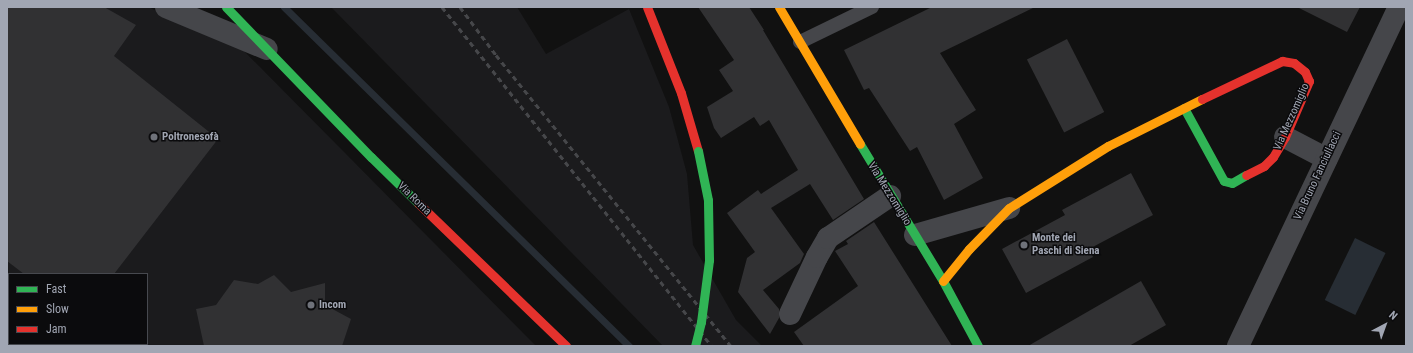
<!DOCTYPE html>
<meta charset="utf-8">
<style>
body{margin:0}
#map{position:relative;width:1413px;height:353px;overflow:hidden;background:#111;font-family:"Roboto Condensed",sans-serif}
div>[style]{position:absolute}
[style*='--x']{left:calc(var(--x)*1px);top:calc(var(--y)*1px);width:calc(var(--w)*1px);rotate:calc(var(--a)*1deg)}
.built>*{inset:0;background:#1b1b1d}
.water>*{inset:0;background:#272d34;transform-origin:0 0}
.stream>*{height:7px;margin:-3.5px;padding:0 3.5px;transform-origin:3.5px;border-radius:3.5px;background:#272d34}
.building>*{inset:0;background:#313133;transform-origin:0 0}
.lane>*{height:14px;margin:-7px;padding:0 7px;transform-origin:7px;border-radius:7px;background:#45464a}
.street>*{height:22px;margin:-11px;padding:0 11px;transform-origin:11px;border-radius:11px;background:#45464a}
.fast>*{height:9px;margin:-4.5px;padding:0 4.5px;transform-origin:4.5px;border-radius:4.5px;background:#30b455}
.slow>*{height:9px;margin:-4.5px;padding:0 4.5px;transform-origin:4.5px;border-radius:4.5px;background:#ff9f0a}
.jam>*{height:9px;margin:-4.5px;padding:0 4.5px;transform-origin:4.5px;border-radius:4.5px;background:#e5322d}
.rail>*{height:3px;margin-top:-1.5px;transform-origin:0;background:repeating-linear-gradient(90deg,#46474a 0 5px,transparent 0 9px)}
.fast-bridge>*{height:9px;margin:-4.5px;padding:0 4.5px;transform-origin:4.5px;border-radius:4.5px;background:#30b455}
.dots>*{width:11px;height:11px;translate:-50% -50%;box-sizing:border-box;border:2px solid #0b0b0d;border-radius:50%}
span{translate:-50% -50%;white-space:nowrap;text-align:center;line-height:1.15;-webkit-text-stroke:3px #0b0b0d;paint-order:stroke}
.street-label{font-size:11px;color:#a1a6b3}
.poi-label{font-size:11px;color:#a1a6b3;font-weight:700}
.left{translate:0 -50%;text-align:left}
.frame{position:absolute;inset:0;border:8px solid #a1a6b3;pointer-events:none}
.legend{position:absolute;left:8px;top:273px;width:140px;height:72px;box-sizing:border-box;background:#0b0b0d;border:1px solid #47494f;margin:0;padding:5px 7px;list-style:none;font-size:12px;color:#a1a6b3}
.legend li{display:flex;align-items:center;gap:8px;height:20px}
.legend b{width:20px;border:1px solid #47494f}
.north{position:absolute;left:1365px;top:305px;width:40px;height:40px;-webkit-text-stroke:3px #0b0b0d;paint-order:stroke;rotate:41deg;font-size:11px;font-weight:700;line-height:16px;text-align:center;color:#a1a6b3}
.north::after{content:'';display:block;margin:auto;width:14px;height:18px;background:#a1a6b3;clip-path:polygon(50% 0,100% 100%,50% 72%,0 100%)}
</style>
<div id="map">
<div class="built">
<i style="clip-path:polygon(evenodd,7px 7px,148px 7px,243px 50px,536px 346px,7px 346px,7px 7px,9px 274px,147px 274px,147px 344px,9px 344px,9px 274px)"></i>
<i style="clip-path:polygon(331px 7px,517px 7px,546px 54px,629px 9px,669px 107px,687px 174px,693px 245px,736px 320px,762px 346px,663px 346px)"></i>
</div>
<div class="water">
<i style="left:1355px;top:238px;width:34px;height:69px;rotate:26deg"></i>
</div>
<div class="stream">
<i style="--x:284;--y:7;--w:484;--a:44.5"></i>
</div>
<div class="building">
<i style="clip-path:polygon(7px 7px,104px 7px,136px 25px,114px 56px,218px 139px,114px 274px,24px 274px,7px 261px)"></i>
<i style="clip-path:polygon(698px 7px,749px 7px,764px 30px,763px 30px,864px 199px,833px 220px,810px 184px,771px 208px,804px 254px,800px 263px,763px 290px,779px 309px,779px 318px,770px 334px,738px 292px,747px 258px,755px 252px,727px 213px,758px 190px,761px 194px,798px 170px,769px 120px,760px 126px,754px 117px,721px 138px,714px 128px,707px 107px,733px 91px,719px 70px,734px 60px)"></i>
<i style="clip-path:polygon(932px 7px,1035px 7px,940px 53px,976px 110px,954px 124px,983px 178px,944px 200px,917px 147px,910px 151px,869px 88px,864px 90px,844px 50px)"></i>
<i style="clip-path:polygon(1297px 7px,1360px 7px,1347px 32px)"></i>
<i style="left:1067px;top:39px;width:82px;height:45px;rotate:63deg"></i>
<i style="clip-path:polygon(1131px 173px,1153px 215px,1089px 249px,1093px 257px,1026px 293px,1002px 249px,1065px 215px,1062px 210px)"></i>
<i style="clip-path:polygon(874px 222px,952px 346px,804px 346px,794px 332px,858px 286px,835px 251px,848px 244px,846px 241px)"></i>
<i style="clip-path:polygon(274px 275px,291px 292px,325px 283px,325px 305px,351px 319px,342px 346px,204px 346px,196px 309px,216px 305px,234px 280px,258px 284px)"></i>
<i style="clip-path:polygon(1141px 281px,1166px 325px,1129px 346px,1028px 346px)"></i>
</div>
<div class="lane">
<i style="--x:800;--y:42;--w:80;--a:-25.9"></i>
</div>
<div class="street">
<i style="--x:166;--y:7;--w:109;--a:22.6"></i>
<i style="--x:1285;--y:137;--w:47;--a:27.6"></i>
<i style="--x:915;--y:235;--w:98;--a:-16"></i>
<i style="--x:790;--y:314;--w:63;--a:-64.7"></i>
<i style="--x:817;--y:257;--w:22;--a:-60"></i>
<i style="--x:828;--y:238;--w:75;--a:-34.1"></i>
<i style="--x:1238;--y:346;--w:375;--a:-64.6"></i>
</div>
<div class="fast">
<i style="--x:226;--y:7;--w:209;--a:46"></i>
<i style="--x:371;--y:157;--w:66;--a:44.4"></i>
<i style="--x:1184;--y:108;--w:83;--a:61.3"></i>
<i style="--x:1224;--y:181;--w:8;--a:14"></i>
<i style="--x:1232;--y:183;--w:16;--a:-30"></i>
<i style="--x:860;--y:144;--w:160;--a:58.8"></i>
<i style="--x:943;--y:281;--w:74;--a:61.7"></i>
</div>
<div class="slow">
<i style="--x:779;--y:7;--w:159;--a:59.4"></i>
<i style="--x:943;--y:281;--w:41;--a:-50.9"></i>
<i style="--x:969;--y:249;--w:57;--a:-45.7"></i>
<i style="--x:1009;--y:208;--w:117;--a:-32.1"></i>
<i style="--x:1108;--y:146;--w:105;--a:-26.6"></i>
</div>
<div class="jam">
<i style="--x:647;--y:7;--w:92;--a:68.4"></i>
<i style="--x:681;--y:93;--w:60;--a:73.7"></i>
<i style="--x:1202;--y:99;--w:89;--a:-25.4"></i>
<i style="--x:1282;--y:61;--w:12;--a:9"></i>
<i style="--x:1294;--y:63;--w:14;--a:39"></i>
<i style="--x:1305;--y:72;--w:10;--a:66"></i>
<i style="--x:1309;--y:81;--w:61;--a:113.2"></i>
<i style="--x:1285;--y:137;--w:23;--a:121"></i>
<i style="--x:1273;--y:157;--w:13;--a:135"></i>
<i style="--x:1264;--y:166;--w:20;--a:153"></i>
<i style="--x:418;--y:203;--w:206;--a:44"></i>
</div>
<div class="rail">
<i style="--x:442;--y:7;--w:433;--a:51.5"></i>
<i style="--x:460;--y:7;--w:60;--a:53.1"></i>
<i style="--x:496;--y:55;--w:374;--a:51.1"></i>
</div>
<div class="fast-bridge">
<i style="--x:695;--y:346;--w:25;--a:-76"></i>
<i style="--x:701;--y:322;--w:63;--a:-82.6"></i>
<i style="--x:709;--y:260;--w:60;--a:-91"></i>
<i style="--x:708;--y:200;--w:50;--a:-101.5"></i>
</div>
<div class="dots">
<i style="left:154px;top:137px;background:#6f727a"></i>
<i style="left:1024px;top:245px;background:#6f727a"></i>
<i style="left:311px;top:305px;background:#6f727a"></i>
</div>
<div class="street-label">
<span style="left:1292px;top:117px;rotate:-66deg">Via Mezzomiglio</span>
<span style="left:1318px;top:176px;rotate:-65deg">Via Bruno Fanciullacci</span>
<span style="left:889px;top:194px;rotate:58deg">Via Mezzomiglio</span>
<span style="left:414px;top:199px;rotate:44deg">Via Roma</span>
</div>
<div class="poi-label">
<span class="left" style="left:162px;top:137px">Poltronesofà</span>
<span class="left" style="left:1032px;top:245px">Monte dei<br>Paschi di Siena</span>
<span class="left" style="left:319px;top:305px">Incom</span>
</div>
<div class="frame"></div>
<ul class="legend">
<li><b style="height:5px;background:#30b455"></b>Fast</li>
<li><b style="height:5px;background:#ff9f0a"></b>Slow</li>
<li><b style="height:5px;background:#e5322d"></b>Jam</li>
</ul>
<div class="north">N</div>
</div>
